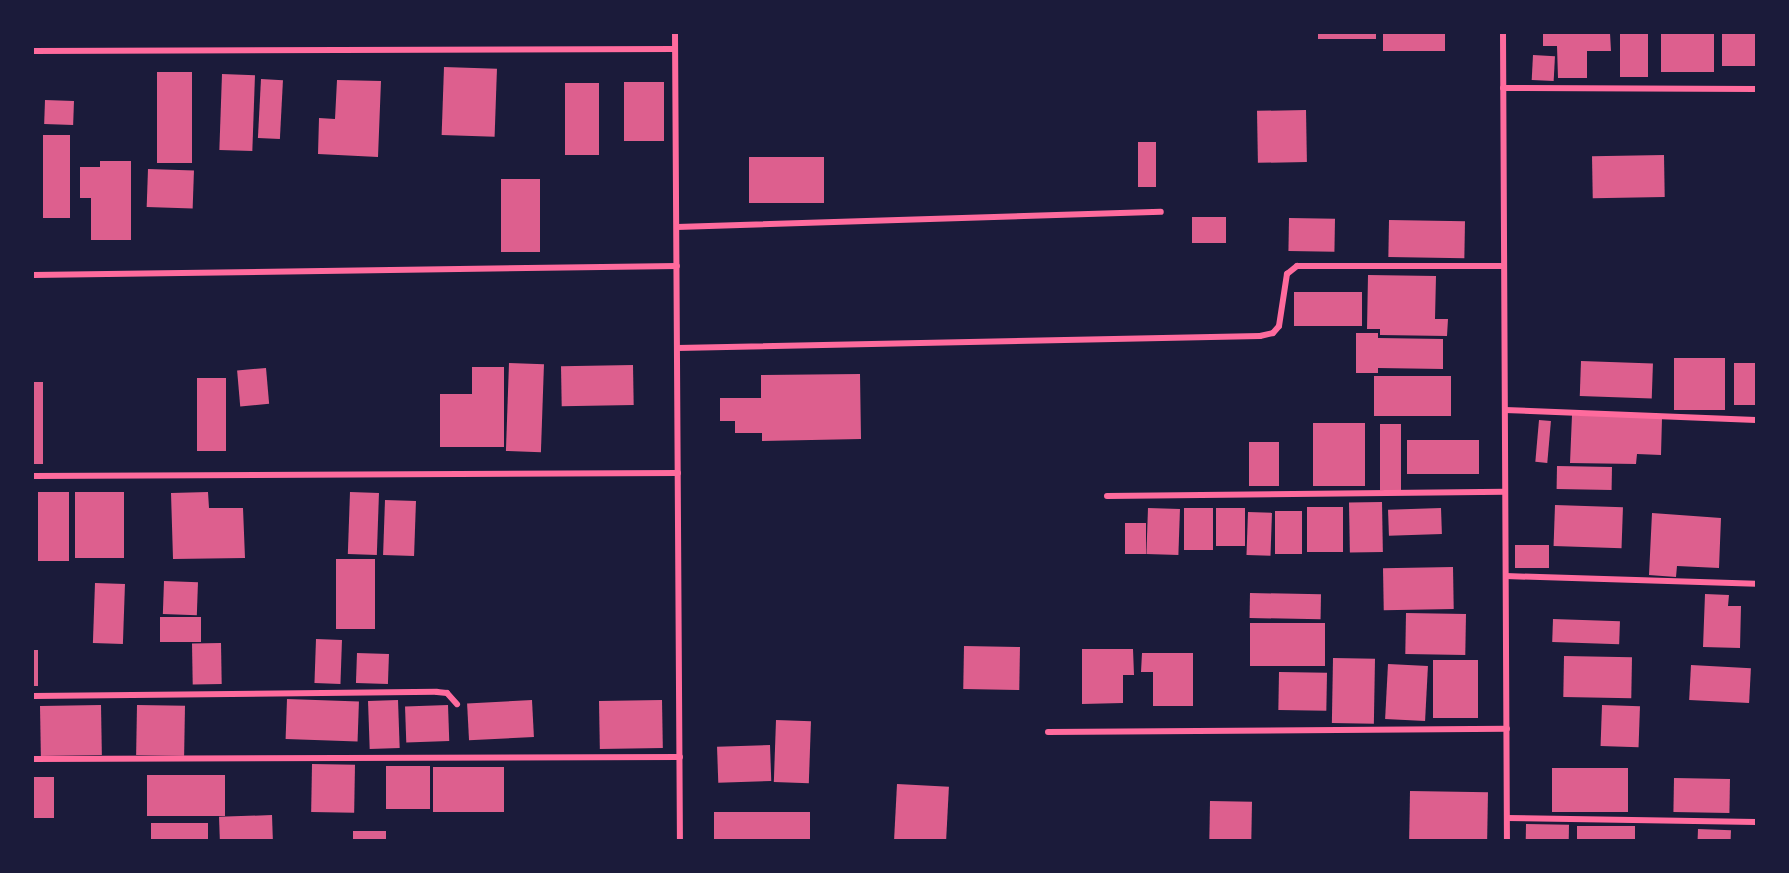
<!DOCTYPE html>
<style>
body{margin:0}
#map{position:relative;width:1789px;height:873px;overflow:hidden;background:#1b1b3a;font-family:Lato,sans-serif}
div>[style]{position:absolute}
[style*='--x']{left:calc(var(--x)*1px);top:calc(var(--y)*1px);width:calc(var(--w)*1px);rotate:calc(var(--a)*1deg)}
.building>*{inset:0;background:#dd5f8e;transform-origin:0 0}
.minor>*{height:6px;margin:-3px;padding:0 3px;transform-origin:3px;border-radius:3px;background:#ff6b9d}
span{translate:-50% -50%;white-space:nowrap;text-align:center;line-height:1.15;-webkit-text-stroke:6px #1b1b3a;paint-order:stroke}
.frame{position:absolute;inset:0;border:34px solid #1b1b3a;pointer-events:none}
</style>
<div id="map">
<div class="building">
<i style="left:1318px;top:33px;width:58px;height:6px"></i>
<i style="left:1383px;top:33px;width:62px;height:18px"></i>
<i style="clip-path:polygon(1543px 33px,1610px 33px,1611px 51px,1587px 51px,1587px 78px,1558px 78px,1557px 46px,1543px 46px)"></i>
<i style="left:1620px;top:33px;width:28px;height:44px"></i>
<i style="left:1661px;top:33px;width:53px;height:39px"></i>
<i style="left:1722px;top:33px;width:34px;height:33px"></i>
<i style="left:1533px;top:55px;width:22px;height:25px;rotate:3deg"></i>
<i style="left:444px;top:67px;width:53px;height:68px;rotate:2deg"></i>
<i style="left:157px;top:72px;width:35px;height:91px"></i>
<i style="left:222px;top:74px;width:33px;height:76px;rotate:2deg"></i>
<i style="left:261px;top:79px;width:22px;height:59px;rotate:3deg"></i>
<i style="clip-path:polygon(337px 80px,381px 81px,378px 157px,318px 154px,319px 118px,335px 119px)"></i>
<i style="left:664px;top:82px;width:59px;height:40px;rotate:90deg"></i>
<i style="left:565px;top:83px;width:34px;height:72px"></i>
<i style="left:45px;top:100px;width:29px;height:24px;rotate:2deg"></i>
<i style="left:1306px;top:110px;width:52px;height:49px;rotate:89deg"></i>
<i style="left:43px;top:135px;width:27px;height:83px"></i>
<i style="left:1138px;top:142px;width:18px;height:45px"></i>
<i style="left:1664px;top:155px;width:42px;height:72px;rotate:89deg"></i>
<i style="left:749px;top:157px;width:75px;height:46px"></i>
<i style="clip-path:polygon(100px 161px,131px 161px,131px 240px,91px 240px,91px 198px,80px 198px,80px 167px,100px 167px)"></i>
<i style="left:148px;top:169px;width:46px;height:38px;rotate:2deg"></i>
<i style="left:501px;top:179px;width:39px;height:73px"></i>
<i style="left:1192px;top:217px;width:34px;height:26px"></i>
<i style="left:1289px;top:218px;width:46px;height:33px;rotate:1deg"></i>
<i style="left:1389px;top:220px;width:76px;height:37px;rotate:1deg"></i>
<i style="clip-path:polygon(1368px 275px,1436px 276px,1435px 319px,1448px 319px,1447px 336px,1380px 335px,1380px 329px,1367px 329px)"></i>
<i style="left:1294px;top:292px;width:68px;height:34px"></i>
<i style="clip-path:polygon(1356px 333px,1378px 333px,1378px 338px,1443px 339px,1443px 369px,1378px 368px,1378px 373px,1356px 373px)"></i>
<i style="left:1674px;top:358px;width:51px;height:52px"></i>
<i style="left:1581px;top:361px;width:72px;height:35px;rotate:2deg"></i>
<i style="left:509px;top:363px;width:35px;height:88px;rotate:2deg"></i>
<i style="left:1734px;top:363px;width:22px;height:42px"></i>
<i style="left:633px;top:365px;width:40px;height:72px;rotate:89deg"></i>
<i style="clip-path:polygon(472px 367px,504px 367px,504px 447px,440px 447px,440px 394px,472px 394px)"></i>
<i style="left:266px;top:368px;width:36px;height:29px;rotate:85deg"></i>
<i style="clip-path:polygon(860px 374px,861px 439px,762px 441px,762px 433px,735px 433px,735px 421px,720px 421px,720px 398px,761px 398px,761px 375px)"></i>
<i style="left:1374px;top:376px;width:77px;height:40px"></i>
<i style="left:197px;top:378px;width:29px;height:73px"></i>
<i style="left:33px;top:382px;width:10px;height:82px"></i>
<i style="clip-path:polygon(1572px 415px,1662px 418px,1661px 455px,1637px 454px,1636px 464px,1570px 463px)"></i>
<i style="left:1539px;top:420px;width:12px;height:42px;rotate:5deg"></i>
<i style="left:1313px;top:423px;width:52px;height:63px"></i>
<i style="left:1380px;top:424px;width:21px;height:66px"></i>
<i style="left:1479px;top:440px;width:34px;height:72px;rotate:90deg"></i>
<i style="left:1249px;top:442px;width:30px;height:44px"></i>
<i style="left:1557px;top:466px;width:55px;height:23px;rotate:1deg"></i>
<i style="left:38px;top:492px;width:31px;height:69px"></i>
<i style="left:75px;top:492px;width:49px;height:66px"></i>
<i style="clip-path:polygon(208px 492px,209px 508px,243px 508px,245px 558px,173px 559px,171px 493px)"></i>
<i style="left:350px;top:492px;width:29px;height:62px;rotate:2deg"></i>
<i style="left:385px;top:500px;width:31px;height:55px;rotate:2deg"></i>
<i style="left:1382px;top:502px;width:50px;height:33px;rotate:89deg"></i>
<i style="left:1555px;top:505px;width:68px;height:41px;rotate:2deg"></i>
<i style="left:1307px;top:507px;width:36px;height:45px"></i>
<i style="left:1148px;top:508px;width:32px;height:46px;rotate:2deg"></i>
<i style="left:1184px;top:508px;width:29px;height:42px"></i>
<i style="left:1216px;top:508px;width:29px;height:38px"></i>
<i style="left:1441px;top:508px;width:26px;height:53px;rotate:88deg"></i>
<i style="left:1275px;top:511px;width:27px;height:43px"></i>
<i style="left:1248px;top:512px;width:24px;height:43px;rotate:2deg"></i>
<i style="clip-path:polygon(1652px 513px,1721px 518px,1719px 568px,1677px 566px,1676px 577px,1649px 575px)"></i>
<i style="left:1125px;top:523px;width:21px;height:31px"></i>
<i style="left:1515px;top:545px;width:34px;height:23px"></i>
<i style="left:336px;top:559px;width:39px;height:70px"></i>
<i style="left:1453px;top:567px;width:42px;height:70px;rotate:89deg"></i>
<i style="left:164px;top:581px;width:34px;height:33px;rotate:2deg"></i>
<i style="left:95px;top:583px;width:30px;height:60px;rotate:2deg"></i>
<i style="left:1250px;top:593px;width:71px;height:25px;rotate:1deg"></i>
<i style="clip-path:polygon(1705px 594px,1729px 595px,1728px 606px,1741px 606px,1740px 648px,1703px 647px)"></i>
<i style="left:1406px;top:613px;width:60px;height:41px;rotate:1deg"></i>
<i style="left:160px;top:617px;width:41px;height:25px"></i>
<i style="left:1553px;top:619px;width:67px;height:23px;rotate:2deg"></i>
<i style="left:1250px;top:623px;width:75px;height:43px"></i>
<i style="left:316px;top:639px;width:26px;height:44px;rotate:2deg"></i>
<i style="left:221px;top:643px;width:41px;height:29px;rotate:89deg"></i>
<i style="left:964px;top:646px;width:56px;height:43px;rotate:1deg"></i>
<i style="clip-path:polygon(1082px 649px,1133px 649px,1134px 675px,1123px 675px,1123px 703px,1082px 704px)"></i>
<i style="left:33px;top:650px;width:5px;height:36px"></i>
<i style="left:357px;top:653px;width:32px;height:30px;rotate:2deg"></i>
<i style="clip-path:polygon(1142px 653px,1193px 653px,1193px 706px,1153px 706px,1153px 672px,1141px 672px)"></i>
<i style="left:1564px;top:656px;width:68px;height:41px;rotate:1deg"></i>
<i style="left:1333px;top:658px;width:42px;height:65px;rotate:1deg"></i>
<i style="left:1433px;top:660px;width:45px;height:58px"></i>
<i style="left:1388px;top:664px;width:40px;height:55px;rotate:3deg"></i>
<i style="left:1691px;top:665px;width:60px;height:35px;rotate:3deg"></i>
<i style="left:1279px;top:672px;width:48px;height:38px;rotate:1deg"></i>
<i style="left:287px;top:699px;width:72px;height:40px;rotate:2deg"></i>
<i style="left:398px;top:700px;width:48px;height:30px;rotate:88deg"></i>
<i style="left:532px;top:700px;width:37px;height:65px;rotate:87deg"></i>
<i style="left:662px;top:700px;width:48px;height:63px;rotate:89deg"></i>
<i style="left:101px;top:705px;width:50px;height:61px;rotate:89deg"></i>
<i style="left:137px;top:705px;width:48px;height:50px;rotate:1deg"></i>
<i style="left:448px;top:705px;width:36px;height:43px;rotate:88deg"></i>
<i style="left:1602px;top:705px;width:38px;height:41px;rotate:2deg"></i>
<i style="left:776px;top:720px;width:35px;height:62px;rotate:2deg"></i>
<i style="left:770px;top:745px;width:36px;height:53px;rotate:88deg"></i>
<i style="left:312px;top:764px;width:43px;height:48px;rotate:1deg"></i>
<i style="left:386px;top:766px;width:44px;height:43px"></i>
<i style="left:433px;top:767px;width:71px;height:45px"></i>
<i style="left:1552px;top:768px;width:76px;height:44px"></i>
<i style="left:147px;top:775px;width:78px;height:41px"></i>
<i style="left:33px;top:777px;width:21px;height:41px"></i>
<i style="left:1674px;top:778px;width:56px;height:34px;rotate:1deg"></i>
<i style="left:897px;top:784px;width:52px;height:56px;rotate:3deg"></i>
<i style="left:1410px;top:791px;width:78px;height:49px;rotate:1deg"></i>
<i style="left:1210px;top:801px;width:42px;height:39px;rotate:1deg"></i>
<i style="left:810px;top:812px;width:28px;height:96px;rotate:90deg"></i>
<i style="left:272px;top:815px;width:25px;height:53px;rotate:88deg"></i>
<i style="left:208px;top:823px;width:17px;height:57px;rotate:90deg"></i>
<i style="left:1526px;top:824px;width:43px;height:16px;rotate:1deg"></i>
<i style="left:1577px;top:826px;width:58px;height:14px"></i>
<i style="left:1698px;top:829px;width:33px;height:11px;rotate:2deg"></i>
<i style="left:353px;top:831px;width:33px;height:9px"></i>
</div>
<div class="minor">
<i style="--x:675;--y:33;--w:807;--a:89.65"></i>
<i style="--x:1503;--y:33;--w:807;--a:89.72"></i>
<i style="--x:33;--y:51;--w:642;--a:-0.18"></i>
<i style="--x:1503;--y:88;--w:253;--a:0.2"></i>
<i style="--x:677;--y:227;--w:484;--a:-1.8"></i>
<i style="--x:33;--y:275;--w:644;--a:-0.8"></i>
<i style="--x:677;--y:348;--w:583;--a:-1.18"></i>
<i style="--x:1260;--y:336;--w:13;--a:-13"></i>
<i style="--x:1273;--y:333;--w:9;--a:-49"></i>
<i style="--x:1279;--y:326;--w:53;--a:-81.3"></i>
<i style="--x:1287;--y:274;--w:13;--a:-39"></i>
<i style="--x:1297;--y:266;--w:207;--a:0"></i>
<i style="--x:1505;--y:410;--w:251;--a:2.3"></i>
<i style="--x:33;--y:476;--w:645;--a:-0.27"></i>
<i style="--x:1107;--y:496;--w:398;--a:-0.6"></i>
<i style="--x:1506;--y:576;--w:250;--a:1.8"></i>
<i style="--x:33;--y:696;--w:404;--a:-0.6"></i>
<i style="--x:437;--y:692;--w:10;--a:6"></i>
<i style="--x:447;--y:693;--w:15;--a:48"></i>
<i style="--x:1048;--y:732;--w:459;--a:-0.4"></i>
<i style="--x:33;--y:759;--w:647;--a:-0.18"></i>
<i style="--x:1507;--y:818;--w:249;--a:0.9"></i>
</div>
<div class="frame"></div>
</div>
